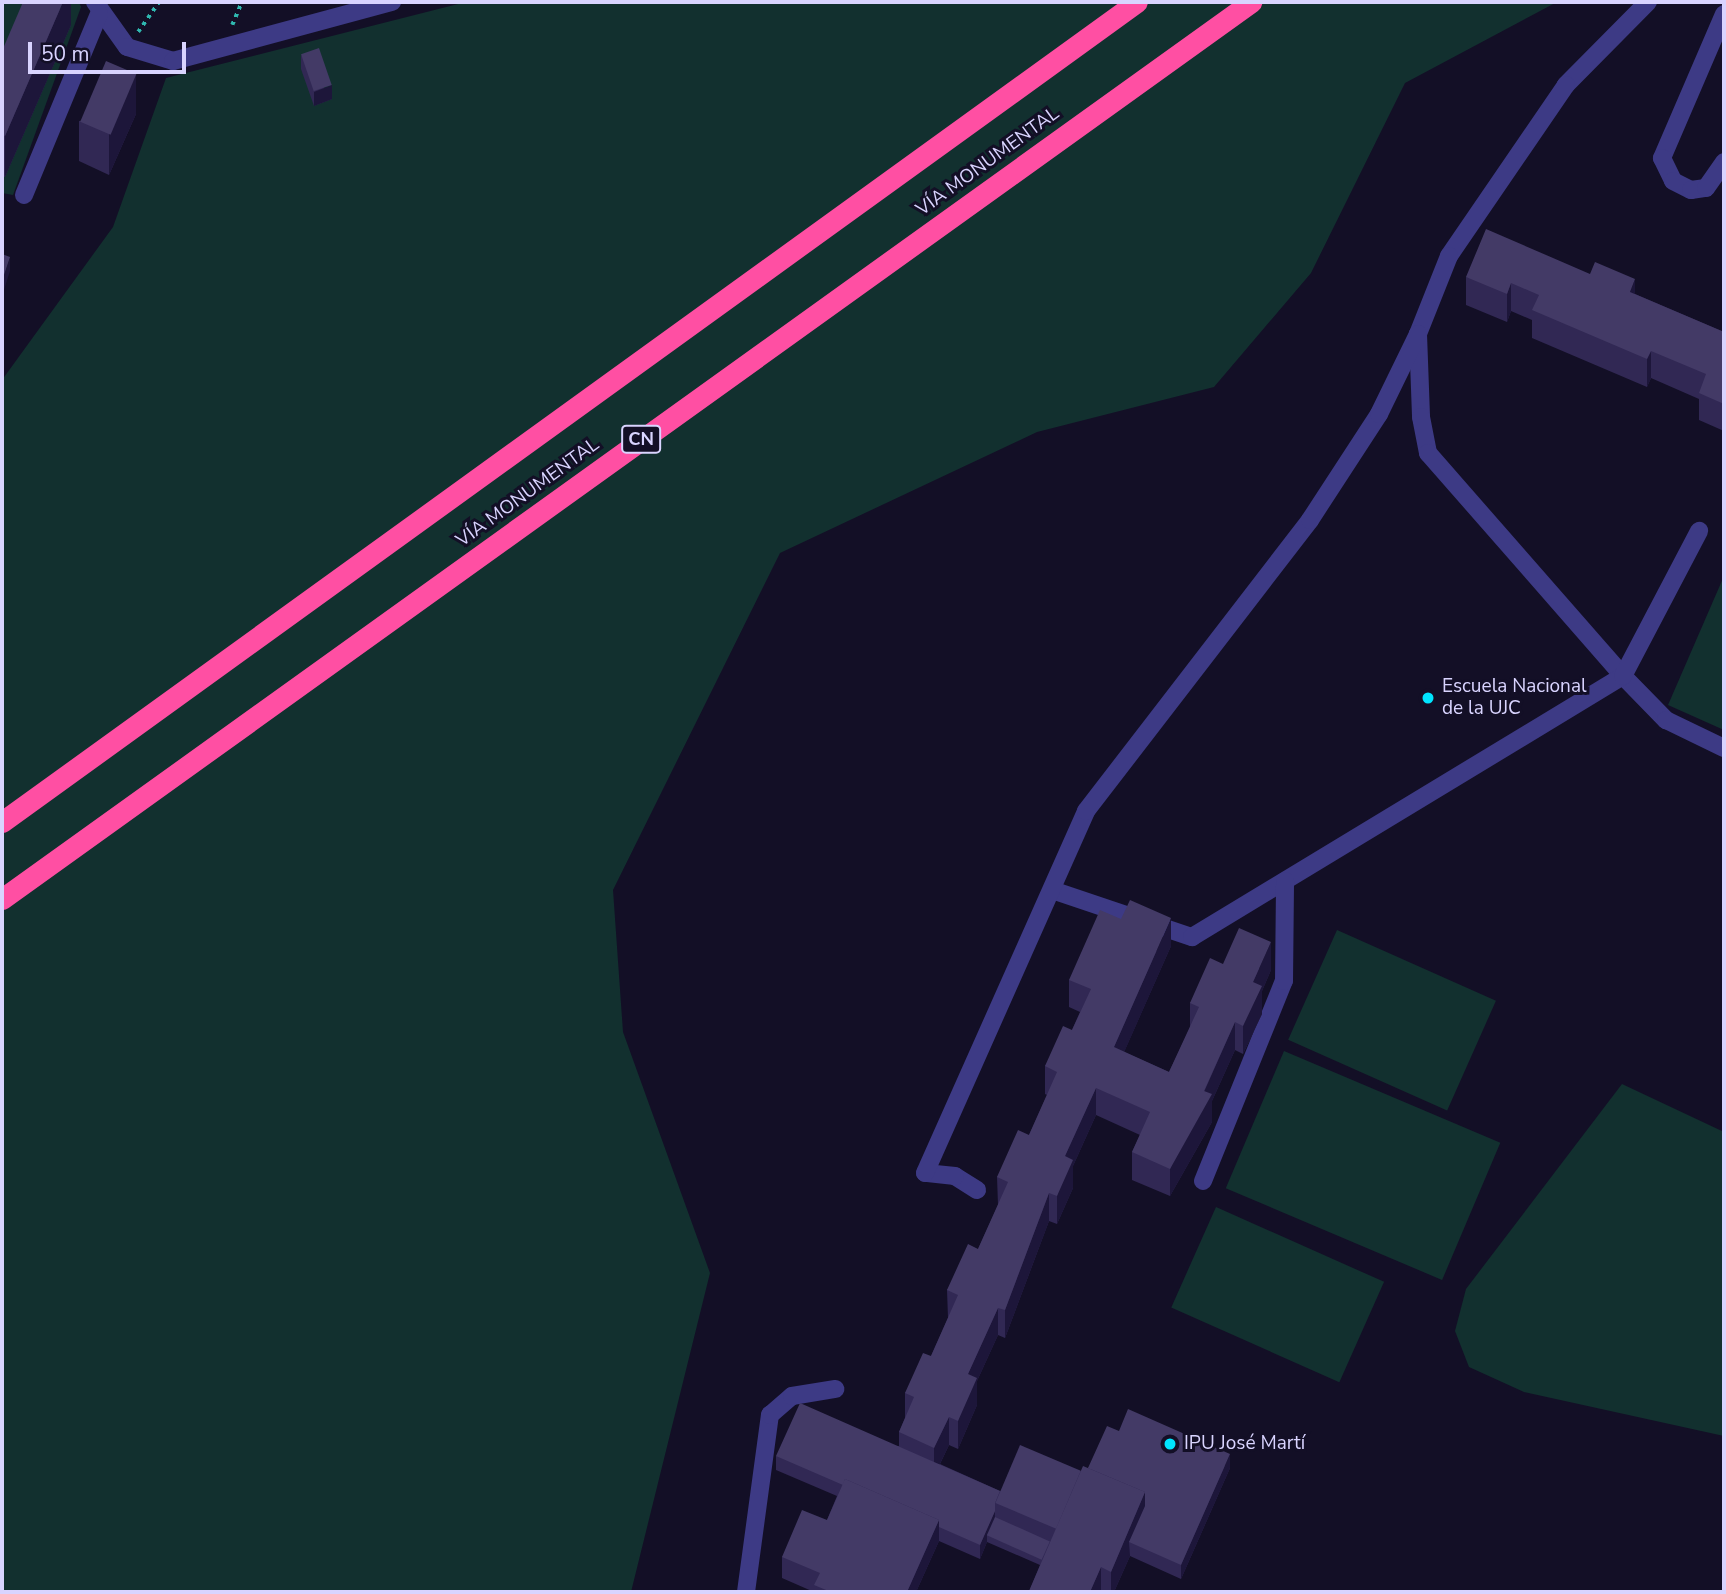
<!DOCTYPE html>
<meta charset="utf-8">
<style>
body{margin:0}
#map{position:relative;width:1726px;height:1594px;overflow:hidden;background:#130f26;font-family:"Nunito Sans",sans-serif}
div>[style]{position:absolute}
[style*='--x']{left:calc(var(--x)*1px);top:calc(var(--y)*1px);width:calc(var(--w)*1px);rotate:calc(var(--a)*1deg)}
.green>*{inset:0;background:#12302f;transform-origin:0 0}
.path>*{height:3.5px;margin-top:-1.75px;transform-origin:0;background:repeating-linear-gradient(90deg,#2fb8b0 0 3.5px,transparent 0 8.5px)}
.minor>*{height:18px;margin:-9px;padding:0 9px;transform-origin:9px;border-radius:9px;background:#3d3a85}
.highway>*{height:21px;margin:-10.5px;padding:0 10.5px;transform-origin:10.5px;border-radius:10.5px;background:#ff4fa3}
.wall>*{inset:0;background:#312854}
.shaded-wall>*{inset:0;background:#1d163a}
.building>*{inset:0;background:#433a66;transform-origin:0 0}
.dots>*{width:19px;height:19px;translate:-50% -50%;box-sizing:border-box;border:4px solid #130f26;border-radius:50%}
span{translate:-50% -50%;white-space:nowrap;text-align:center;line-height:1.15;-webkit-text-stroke:6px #130f26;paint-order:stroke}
.shield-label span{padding:2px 5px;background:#130f26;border:2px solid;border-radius:5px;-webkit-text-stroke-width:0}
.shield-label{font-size:18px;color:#d9d4ff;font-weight:700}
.street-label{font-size:19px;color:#d9d4ff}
.poi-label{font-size:19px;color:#d9d4ff}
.left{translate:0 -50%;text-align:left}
.frame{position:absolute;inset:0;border:4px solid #d9d4ff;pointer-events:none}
.scale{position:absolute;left:28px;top:42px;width:158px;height:32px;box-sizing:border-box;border:4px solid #d9d4ff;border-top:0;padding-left:9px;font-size:21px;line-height:24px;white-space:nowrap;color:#d9d4ff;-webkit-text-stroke:5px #130f26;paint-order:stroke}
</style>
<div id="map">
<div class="green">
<i style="clip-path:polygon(2px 2px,79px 2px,81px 7px,13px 195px,2px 193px)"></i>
<i style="clip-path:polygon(466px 2px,1557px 2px,1405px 83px,1311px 273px,1214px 387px,1037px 432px,780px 553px,613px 890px,623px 1032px,710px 1273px,631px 1592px,2px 1592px,2px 380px,113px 227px,166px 78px)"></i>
<i style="clip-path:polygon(1724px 576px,1724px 730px,1668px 705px)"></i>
<i style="left:1337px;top:930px;width:174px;height:120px;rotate:24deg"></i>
<i style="left:1284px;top:1051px;width:235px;height:149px;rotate:23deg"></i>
<i style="clip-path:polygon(1622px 1084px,1724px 1132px,1724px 1436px,1524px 1392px,1469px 1367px,1455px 1331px,1466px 1289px)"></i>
<i style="left:1216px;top:1207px;width:184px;height:110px;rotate:24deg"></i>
</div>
<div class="path">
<i style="--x:232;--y:25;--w:25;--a:-67"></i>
<i style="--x:138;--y:32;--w:37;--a:-55"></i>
</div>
<div class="minor">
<i style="--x:95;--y:2;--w:55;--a:54.6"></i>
<i style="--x:127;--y:47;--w:48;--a:16.9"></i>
<i style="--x:173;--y:61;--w:227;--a:-15.1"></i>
<i style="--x:1648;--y:2;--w:117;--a:134.7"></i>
<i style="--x:1566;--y:85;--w:207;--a:124.4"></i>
<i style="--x:1449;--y:256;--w:84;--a:111.7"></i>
<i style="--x:1418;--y:334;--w:83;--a:87.9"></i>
<i style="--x:1421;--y:417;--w:37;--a:79"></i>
<i style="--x:1428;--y:453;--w:296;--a:48.8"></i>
<i style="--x:1623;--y:676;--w:62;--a:45.7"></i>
<i style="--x:1666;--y:720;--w:64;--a:25.8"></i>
<i style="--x:1724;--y:14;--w:157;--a:113.3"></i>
<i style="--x:1662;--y:158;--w:25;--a:64"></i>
<i style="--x:1673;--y:181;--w:20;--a:27"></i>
<i style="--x:1691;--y:190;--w:15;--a:-8"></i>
<i style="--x:1706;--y:188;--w:32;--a:-55"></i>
<i style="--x:24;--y:195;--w:196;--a:-67.5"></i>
<i style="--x:1052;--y:890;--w:148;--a:18.6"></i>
<i style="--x:1192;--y:937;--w:504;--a:-31.2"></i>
<i style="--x:1623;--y:676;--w:164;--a:-62.3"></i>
<i style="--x:1203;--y:1181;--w:216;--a:-68"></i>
<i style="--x:1284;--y:981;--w:100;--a:-89.4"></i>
<i style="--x:977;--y:1190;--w:26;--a:-148"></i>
<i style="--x:955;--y:1176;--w:30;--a:-174"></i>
<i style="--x:925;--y:1173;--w:396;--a:-66"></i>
<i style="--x:1086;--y:811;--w:367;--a:-52.4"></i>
<i style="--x:1310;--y:520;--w:126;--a:-56.9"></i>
<i style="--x:1379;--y:414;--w:89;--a:-64"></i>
<i style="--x:746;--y:1592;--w:179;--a:-82.3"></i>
<i style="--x:770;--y:1415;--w:29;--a:-41"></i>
<i style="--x:792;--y:1396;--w:44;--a:-9.2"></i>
</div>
<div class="highway">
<i style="--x:2;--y:822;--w:1400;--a:-35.85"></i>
<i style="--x:2;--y:899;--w:1538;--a:-35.68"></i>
</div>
<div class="wall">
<i style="clip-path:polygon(71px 2px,71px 25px,5px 177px,2px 176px,2px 51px)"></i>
<i style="clip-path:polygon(301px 55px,332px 99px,314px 106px,301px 69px)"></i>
<i style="clip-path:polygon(136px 114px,109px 175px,79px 161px,79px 121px)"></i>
<i style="clip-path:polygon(1466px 277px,1635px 294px,1724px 332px,1724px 431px,1699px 420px,1699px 399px,1651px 378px,1647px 387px,1532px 338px,1532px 320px,1511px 311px,1507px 322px,1466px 305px)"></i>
<i style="clip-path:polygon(1171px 946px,1124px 1052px,1169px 1072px,1190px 1028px,1190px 1003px,1223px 964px,1271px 970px,1262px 991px,1262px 1014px,1243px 1054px,1235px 1050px,1212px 1101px,1212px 1122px,1170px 1196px,1132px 1180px,1132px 1152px,1140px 1135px,1096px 1115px,1073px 1166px,1073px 1188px,1057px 1224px,1049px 1221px,1005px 1338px,998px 1335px,977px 1381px,977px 1405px,958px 1449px,949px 1445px,940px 1464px,1000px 1491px,1081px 1471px,1088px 1468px,1119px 1431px,1230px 1468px,1181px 1579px,1130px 1556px,1114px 1592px,1029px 1592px,1040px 1565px,987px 1542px,980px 1559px,939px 1541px,916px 1592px,814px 1592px,782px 1578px,782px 1557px,827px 1520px,837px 1496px,776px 1470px,776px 1456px,899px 1446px,899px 1432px,905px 1418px,905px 1393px,931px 1356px,948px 1318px,947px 1290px,978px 1249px,998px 1205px,997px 1177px,1029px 1135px,1047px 1095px,1045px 1094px,1045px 1066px,1072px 1030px,1080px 1012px,1069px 1007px,1069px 980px)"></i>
</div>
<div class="shaded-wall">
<i style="clip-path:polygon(63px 2px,71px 2px,71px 25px,5px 177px,5px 136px)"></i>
<i style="clip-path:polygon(136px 74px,136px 114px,109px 175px,109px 134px)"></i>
<i style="clip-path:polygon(332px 85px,332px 99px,314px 106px,314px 92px)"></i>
<i style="clip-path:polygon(10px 257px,10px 271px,2px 296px,2px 281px)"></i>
<i style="clip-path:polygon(1635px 279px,1635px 307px,1630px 292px)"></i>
<i style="clip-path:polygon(1511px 283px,1511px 311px,1507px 322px,1507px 294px)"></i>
<i style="clip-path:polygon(1651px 351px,1651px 378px,1647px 387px,1647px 359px)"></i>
<i style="clip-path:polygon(1171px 918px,1171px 946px,1114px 1075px,1114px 1047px)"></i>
<i style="clip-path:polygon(1271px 942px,1271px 970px,1262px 991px,1262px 1014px,1243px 1054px,1243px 1026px,1253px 982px)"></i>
<i style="clip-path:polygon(1235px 1022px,1235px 1050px,1212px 1101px,1212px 1122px,1170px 1196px,1170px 1169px)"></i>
<i style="clip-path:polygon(1096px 1088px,1096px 1115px,1073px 1166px,1073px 1188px,1057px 1224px,1057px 1196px,1065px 1156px)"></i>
<i style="clip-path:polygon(1049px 1193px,1049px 1221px,1005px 1338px,1005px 1310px)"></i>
<i style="clip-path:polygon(998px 1308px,998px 1335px,977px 1381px,977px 1405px,958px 1449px,958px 1421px,968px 1374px)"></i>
<i style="clip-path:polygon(949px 1417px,949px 1445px,934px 1476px,934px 1448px)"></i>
<i style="clip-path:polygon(1230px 1454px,1230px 1468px,1181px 1579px,1181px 1565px)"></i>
<i style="clip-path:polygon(1145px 1492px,1145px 1520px,1129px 1542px,1130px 1556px,1114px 1592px,1111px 1592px,1111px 1572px)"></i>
<i style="clip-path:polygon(995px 1511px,995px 1524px,987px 1535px,987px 1542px,980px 1559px,980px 1545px)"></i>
<i style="clip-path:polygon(939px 1520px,939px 1541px,916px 1592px,907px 1592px)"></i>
<i style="clip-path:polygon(1101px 1567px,1101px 1592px,1090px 1592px)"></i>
</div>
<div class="building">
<i style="clip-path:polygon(23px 2px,63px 2px,5px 136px,2px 135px,2px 51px)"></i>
<i style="left:319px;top:48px;width:39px;height:19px;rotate:71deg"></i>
<i style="left:106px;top:61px;width:33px;height:66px;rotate:23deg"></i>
<i style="clip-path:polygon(1486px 229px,1590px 274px,1595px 262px,1635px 279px,1630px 292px,1724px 332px,1724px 404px,1699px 393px,1706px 374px,1651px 351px,1647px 359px,1532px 310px,1539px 295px,1511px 283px,1507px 294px,1466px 277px)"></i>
<i style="clip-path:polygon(2px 254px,10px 257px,2px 281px)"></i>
<i style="clip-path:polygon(1130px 900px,1171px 918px,1114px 1047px,1169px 1072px,1199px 1007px,1190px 1003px,1210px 958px,1223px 964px,1239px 928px,1271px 942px,1253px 982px,1262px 986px,1243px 1026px,1235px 1022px,1204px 1091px,1212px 1094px,1170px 1169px,1132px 1152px,1150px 1112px,1096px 1088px,1065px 1156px,1073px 1160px,1057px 1196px,1049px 1193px,1005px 1310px,998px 1308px,968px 1374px,977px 1378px,958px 1421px,949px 1417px,934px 1448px,899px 1432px,914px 1397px,905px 1393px,923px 1353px,931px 1356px,958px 1295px,947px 1290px,968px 1244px,978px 1249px,1008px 1182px,997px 1177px,1018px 1130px,1029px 1135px,1057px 1072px,1045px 1066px,1063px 1026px,1072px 1030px,1091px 989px,1069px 980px,1100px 910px,1121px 919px)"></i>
<i style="clip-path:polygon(800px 1403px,1000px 1491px,995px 1503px,995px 1511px,980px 1545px,939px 1527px,939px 1520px,845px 1479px,843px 1485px,776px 1456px)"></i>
<i style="clip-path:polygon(1128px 1409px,1230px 1454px,1181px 1565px,1129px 1542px,1145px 1506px,1145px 1492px,1088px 1468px,1107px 1426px,1119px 1431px)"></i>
<i style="left:1020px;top:1445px;width:66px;height:63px;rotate:23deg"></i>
<i style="clip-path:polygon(1083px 1466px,1145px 1492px,1111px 1572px,1101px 1567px,1090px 1592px,1032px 1592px,1029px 1591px)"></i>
<i style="clip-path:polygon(845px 1479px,939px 1520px,907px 1592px,831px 1592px,814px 1585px,820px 1573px,782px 1557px,802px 1510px,827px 1520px)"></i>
<i style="left:995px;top:1517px;width:60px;height:20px;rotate:24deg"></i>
</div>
<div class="dots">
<i style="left:1428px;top:698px;background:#00e5ff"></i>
<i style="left:1170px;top:1444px;background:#00e5ff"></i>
</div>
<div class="shield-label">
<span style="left:641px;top:439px">CN</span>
</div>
<div class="street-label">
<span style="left:988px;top:162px;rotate:-36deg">VÍA MONUMENTAL</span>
<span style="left:528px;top:493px;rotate:-36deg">VÍA MONUMENTAL</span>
</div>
<div class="poi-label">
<span class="left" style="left:1442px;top:698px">Escuela Nacional<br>de la UJC</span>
<span class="left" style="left:1184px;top:1444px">IPU José Martí</span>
</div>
<div class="frame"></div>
<div class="scale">50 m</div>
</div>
